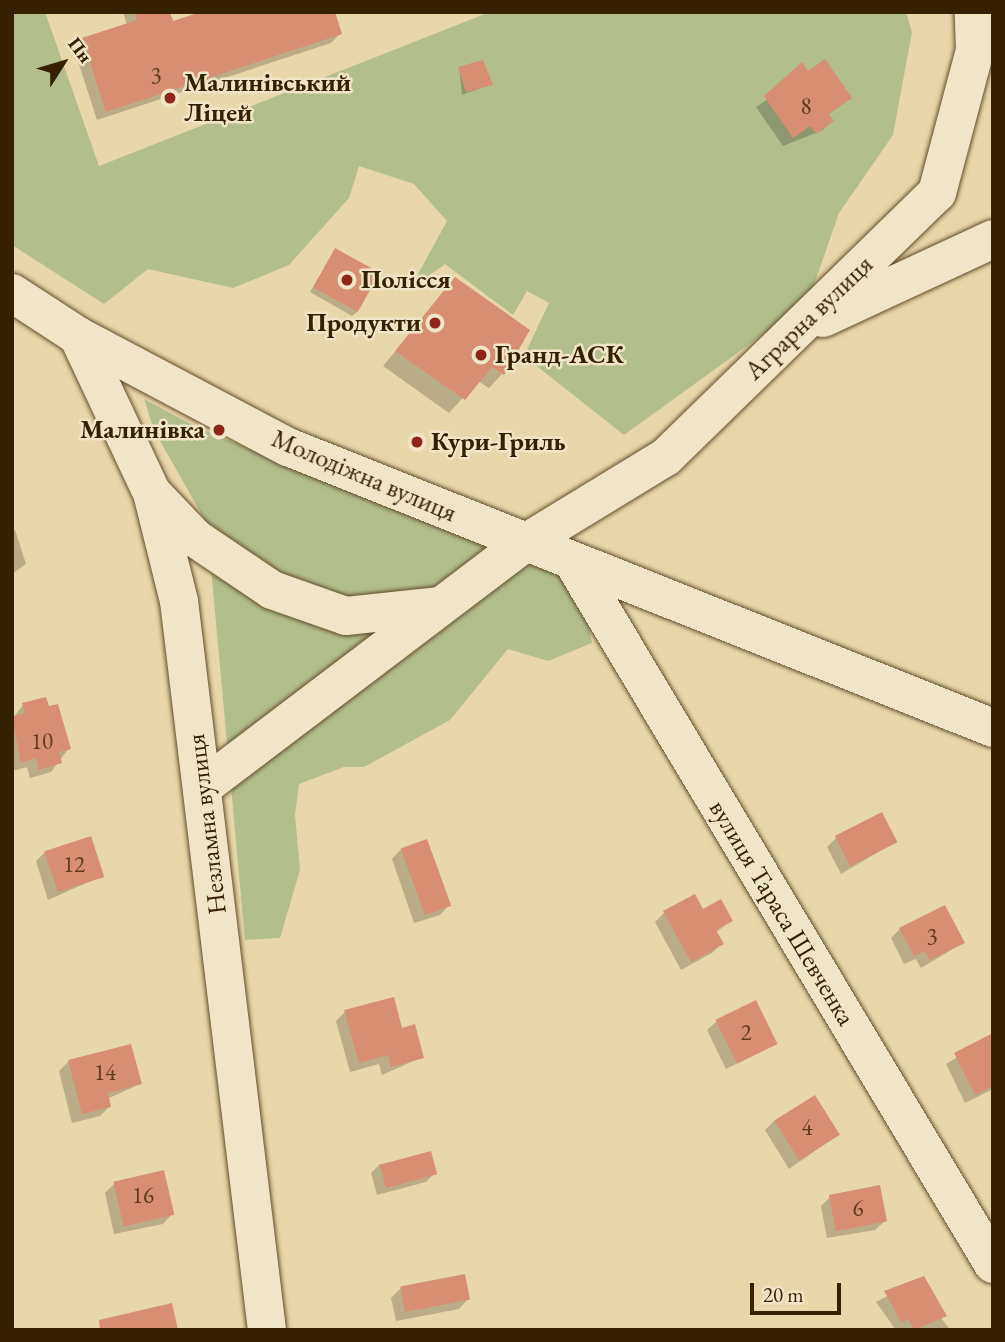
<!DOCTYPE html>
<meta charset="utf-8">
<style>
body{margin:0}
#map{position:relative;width:1005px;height:1342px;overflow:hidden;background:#e8d7a8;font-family:"EB Garamond",serif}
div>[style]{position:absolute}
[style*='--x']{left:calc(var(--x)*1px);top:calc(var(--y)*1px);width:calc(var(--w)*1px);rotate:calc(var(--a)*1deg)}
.green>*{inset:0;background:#b2bf8b}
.shadow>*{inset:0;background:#0003}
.building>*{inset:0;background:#d88f71;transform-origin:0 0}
.roads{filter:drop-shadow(0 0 2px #624e2a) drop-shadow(0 0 2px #624e2a)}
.minor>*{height:38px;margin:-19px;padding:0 19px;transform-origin:19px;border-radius:19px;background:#f0e5c6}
.dots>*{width:19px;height:19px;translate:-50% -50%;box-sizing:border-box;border:4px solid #f0e5c6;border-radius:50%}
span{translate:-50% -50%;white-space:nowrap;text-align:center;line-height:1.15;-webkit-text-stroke:5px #f0e5c6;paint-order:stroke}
.number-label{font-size:23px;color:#5e3c1c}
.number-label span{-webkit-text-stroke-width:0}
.poi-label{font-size:26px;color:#352000;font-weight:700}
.left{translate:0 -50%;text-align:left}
.right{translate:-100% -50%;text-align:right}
.street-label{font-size:26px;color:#352000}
.frame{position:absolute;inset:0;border:14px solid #352000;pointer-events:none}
.north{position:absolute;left:28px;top:28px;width:70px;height:70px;-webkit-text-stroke:5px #f0e5c6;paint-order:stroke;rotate:53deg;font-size:19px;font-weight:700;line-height:28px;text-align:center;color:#352000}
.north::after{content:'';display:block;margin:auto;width:24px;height:32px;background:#352000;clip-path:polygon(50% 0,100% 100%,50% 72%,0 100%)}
.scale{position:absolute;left:750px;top:1283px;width:91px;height:32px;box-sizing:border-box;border:4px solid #352000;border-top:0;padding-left:9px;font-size:21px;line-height:24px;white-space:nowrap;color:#352000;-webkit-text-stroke:5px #f0e5c6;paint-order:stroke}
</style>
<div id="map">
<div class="green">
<i style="clip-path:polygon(12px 12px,45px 12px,99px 166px,490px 12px,906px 12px,912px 32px,893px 135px,839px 213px,808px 302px,624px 435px,524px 356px,549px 303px,527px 291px,513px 315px,445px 264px,410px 289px,447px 221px,414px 184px,359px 166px,349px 198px,289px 265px,233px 288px,148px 269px,104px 304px,12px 245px)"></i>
<i style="clip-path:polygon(144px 399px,196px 427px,580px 583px,592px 643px,548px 661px,508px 649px,450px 720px,364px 767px,344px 767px,299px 784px,295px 815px,300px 870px,280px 938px,245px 940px,207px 524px,154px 430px)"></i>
</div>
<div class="shadow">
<i style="clip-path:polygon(123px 12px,168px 12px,172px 24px,340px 34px,331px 43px,97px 120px,74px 49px,127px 25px)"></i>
<i style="clip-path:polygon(459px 68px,491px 84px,462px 95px)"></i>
<i style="clip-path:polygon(808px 73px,849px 97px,828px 115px,832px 121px,823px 130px,783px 146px,756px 107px)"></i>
<i style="clip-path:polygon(335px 250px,357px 312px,352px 316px,310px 292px)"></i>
<i style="clip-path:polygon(455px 279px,528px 330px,502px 374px,489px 388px,478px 381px,449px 413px,383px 366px)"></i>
<i style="clip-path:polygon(15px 530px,26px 564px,12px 574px,12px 531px)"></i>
<i style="clip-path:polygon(23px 705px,69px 748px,51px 772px,30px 778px,27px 767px,12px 771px,12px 719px)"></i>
<i style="clip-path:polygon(836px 838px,895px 842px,841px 874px,827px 847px)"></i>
<i style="clip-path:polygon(401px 849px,449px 905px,440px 915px,414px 923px,392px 859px)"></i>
<i style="clip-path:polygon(45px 852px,102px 876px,48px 900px,36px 861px)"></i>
<i style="clip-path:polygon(703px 911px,731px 921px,715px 933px,721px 944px,712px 953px,681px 970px,655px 922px,664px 913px)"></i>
<i style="clip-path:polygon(900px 929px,963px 943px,921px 968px,916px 959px,904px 964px,891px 938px)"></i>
<i style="clip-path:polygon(345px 1012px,401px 1030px,422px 1057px,382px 1075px,379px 1064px,350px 1072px,336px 1021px)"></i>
<i style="clip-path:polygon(717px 1021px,775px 1044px,726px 1069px,707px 1030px)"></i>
<i style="clip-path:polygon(993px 1036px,993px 1089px,965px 1103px,946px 1064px)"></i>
<i style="clip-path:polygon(69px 1061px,140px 1084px,107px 1099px,109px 1107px,100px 1116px,72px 1123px,59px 1071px)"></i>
<i style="clip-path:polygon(774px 1121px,838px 1135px,789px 1169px,765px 1130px)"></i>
<i style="clip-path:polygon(380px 1164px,435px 1173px,426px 1182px,377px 1195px,371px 1173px)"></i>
<i style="clip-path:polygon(114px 1184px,172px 1214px,163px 1224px,114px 1234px,105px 1193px)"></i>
<i style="clip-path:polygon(830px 1197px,885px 1221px,875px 1230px,827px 1238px,821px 1206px)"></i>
<i style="clip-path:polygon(923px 1278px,942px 1319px,950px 1330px,896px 1330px,876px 1302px)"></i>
<i style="clip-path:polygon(401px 1288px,468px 1299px,459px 1309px,396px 1321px,391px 1298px)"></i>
</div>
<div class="building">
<i style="clip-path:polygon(135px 12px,170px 12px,173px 21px,201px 12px,335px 12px,342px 34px,106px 112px,82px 38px,137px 20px)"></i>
<i style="clip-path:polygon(825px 59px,852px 98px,829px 114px,834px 121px,816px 134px,810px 126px,793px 138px,764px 96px,802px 62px,808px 71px)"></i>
<i style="clip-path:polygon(483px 60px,493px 85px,466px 92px,458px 67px)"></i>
<i style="left:335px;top:248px;width:51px;height:45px;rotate:29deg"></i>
<i style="clip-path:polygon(455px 277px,530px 330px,504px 375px,492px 367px,465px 400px,395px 351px)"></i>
<i style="clip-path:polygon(46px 697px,49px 706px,58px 704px,71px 749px,59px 752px,62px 763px,39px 770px,36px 758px,21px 763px,12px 717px,25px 713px,22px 703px)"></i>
<i style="left:882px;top:812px;width:34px;height:53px;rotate:63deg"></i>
<i style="left:91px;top:836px;width:43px;height:49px;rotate:72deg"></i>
<i style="left:427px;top:839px;width:71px;height:28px;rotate:70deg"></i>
<i style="clip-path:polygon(695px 894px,703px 909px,721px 899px,733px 921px,716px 930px,724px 944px,691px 962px,663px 911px)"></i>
<i style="clip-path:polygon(945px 905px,965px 943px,930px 960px,925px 951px,914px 956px,899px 928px)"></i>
<i style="clip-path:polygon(394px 997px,402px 1028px,415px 1024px,424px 1058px,391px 1067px,388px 1055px,359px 1063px,344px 1010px)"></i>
<i style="left:756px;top:1000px;width:49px;height:45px;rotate:64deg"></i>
<i style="clip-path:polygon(993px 1033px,993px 1086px,975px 1095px,954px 1053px)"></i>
<i style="clip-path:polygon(131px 1044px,142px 1084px,108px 1093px,111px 1107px,82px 1114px,68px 1060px)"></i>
<i style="left:815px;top:1095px;width:47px;height:48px;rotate:58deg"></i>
<i style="left:431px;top:1151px;width:24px;height:53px;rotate:75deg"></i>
<i style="left:164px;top:1170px;width:46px;height:52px;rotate:77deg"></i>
<i style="left:880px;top:1185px;width:37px;height:52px;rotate:79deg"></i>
<i style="left:465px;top:1274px;width:26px;height:66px;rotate:79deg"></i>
<i style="clip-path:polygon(924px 1276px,947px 1316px,914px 1330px,908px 1319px,902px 1323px,884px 1291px)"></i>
<i style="clip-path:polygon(172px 1303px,178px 1330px,100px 1330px,99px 1320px)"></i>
</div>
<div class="roads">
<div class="minor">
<i style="--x:12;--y:293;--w:79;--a:33.1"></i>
<i style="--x:78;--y:336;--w:238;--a:27.9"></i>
<i style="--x:288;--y:447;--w:759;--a:21.73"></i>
<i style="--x:823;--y:318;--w:187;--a:-24.9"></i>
<i style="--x:78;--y:336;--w:174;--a:64.8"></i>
<i style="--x:152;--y:493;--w:111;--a:76"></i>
<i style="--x:179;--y:601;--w:734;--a:83.12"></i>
<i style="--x:153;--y:494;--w:61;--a:46.3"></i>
<i style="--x:195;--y:538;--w:93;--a:34"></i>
<i style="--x:272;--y:590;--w:78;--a:19.4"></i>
<i style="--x:346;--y:616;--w:95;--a:-6.1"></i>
<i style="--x:573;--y:562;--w:818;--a:59.11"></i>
<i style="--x:203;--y:787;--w:404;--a:-37.2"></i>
<i style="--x:525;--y:543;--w:165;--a:-31.4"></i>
<i style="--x:666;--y:457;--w:378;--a:-44.3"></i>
<i style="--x:937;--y:193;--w:148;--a:-75.1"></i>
<i style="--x:975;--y:50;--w:38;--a:-92"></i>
</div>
</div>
<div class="dots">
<i style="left:170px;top:98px;background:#8f2418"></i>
<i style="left:347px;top:280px;background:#8f2418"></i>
<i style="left:435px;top:323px;background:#8f2418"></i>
<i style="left:481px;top:355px;background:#8f2418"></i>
<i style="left:219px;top:430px;background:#8f2418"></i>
<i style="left:417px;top:442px;background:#8f2418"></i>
</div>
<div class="number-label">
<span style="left:156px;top:75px">3</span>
<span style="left:806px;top:106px">8</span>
<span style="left:42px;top:741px">10</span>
<span style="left:74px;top:864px">12</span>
<span style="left:932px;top:936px">3</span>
<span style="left:746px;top:1032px">2</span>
<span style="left:105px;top:1072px">14</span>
<span style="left:807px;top:1127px">4</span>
<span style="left:143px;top:1195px">16</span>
<span style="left:858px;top:1208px">6</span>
</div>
<div class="poi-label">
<span class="left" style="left:184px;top:98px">Малинівський<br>Ліцей</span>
<span class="left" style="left:361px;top:280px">Полісся</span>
<span class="right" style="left:421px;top:323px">Продукти</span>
<span class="left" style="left:495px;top:355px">Гранд-АСК</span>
<span class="right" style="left:205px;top:430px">Малинівка</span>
<span class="left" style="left:431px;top:442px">Кури-Гриль</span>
</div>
<div class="street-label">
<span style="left:809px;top:318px;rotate:-44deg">Аграрна вулиця</span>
<span style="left:364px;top:476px;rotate:23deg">Молодіжна вулиця</span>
<span style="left:207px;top:824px;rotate:-97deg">Незламна вулиця</span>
<span style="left:782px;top:913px;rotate:59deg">вулиця Тараса Шевченка</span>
</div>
<div class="frame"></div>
<div class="north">Пн</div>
<div class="scale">20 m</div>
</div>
